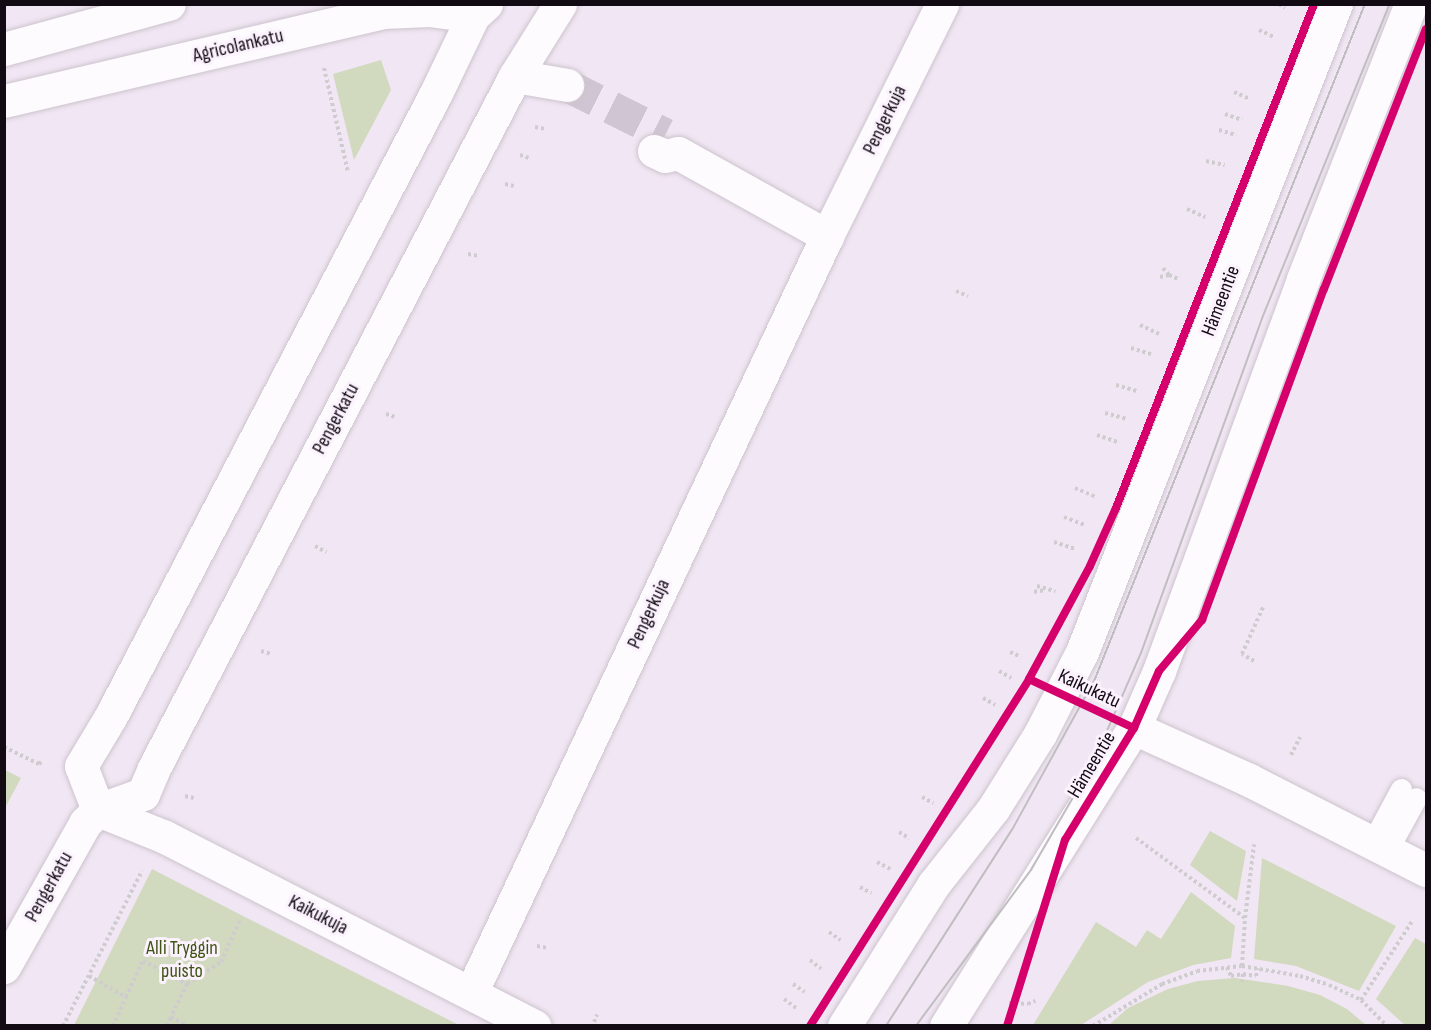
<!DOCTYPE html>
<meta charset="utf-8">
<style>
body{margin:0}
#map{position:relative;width:1431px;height:1030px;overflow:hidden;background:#f1e6f3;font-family:"Sofia Sans Condensed",sans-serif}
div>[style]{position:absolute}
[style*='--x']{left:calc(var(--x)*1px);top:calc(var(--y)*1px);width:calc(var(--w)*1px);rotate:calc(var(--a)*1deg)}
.green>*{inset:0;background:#d1d9be}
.street-tunnel>*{height:33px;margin-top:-16.5px;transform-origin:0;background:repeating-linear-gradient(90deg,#d0c5d2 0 33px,transparent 0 49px)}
.path>*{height:4px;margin-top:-2px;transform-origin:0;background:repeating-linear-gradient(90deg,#cfcccf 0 3px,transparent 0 6px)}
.roads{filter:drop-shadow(0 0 2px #ccc4ce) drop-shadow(0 0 2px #ccc4ce)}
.lane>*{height:21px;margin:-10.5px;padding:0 10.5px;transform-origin:10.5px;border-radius:10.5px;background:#fdfbfd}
.street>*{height:33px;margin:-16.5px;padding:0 16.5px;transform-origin:16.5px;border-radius:16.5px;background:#fdfbfd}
.tram>*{height:1.5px;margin:-0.75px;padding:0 0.75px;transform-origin:0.75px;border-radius:0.75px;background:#c1bec1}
.cycleway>*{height:8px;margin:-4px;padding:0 4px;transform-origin:4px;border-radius:4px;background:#d6006c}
span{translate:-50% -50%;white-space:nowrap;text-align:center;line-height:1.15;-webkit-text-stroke:6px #fbf2fd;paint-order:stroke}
.street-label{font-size:20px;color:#120b14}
.park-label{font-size:20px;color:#3e5314}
.frame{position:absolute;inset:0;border:6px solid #120b14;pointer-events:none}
</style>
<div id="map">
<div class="green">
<i style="clip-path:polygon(381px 60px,391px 90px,354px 160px,333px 74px)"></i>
<i style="clip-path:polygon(5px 770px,21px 778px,5px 808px)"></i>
<i style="clip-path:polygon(1210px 831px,1246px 851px,1237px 901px,1190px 865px)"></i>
<i style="clip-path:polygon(1262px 858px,1396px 926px,1359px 991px,1296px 966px,1254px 959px)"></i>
<i style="clip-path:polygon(152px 869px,243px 916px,459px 1025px,74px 1025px)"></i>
<i style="clip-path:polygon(1191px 892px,1235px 926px,1231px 958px,1193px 965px,1148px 982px,1081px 1025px,1033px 1025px,1096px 922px,1136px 947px,1147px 930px,1161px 939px)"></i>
<i style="clip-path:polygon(1415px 938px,1426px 944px,1426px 1025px,1405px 1025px,1376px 999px)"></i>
<i style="clip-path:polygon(1235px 978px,1288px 986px,1320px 995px,1347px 1009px,1366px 1025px,1109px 1025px,1128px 1008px,1168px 989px,1198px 981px)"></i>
</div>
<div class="street-tunnel">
<i style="--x:567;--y:85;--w:110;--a:26.6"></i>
</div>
<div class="path">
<i style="--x:1279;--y:4;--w:7;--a:34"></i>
<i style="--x:1259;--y:30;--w:17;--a:25"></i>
<i style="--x:324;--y:68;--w:107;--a:77"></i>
<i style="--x:1234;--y:92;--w:17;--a:24"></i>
<i style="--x:1225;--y:114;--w:18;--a:19"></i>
<i style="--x:535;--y:127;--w:10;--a:11"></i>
<i style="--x:1219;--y:130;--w:18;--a:16"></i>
<i style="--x:520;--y:155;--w:9;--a:18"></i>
<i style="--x:1206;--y:161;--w:19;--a:12"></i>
<i style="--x:505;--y:184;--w:9;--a:13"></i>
<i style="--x:1187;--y:209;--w:20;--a:24"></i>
<i style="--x:468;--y:254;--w:10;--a:11"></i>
<i style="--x:1163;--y:268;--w:9;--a:49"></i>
<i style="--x:1169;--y:275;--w:12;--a:24"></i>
<i style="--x:1160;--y:277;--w:9;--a:-13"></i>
<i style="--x:956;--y:291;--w:13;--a:23"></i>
<i style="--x:1140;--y:325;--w:21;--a:25"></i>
<i style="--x:1131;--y:348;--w:21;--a:17"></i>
<i style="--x:1116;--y:385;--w:22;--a:16"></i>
<i style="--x:1105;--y:413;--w:23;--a:15"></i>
<i style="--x:386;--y:414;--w:9;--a:18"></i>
<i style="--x:1097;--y:435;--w:21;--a:19"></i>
<i style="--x:1075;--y:488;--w:23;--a:23"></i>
<i style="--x:1064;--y:517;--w:22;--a:21"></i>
<i style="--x:1054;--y:542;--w:22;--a:18"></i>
<i style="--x:315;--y:546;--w:13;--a:29"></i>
<i style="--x:1037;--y:586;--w:19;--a:16"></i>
<i style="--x:1034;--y:592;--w:11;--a:-10"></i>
<i style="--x:261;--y:651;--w:10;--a:17"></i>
<i style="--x:1010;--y:652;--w:12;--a:24"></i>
<i style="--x:1254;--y:661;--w:14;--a:-150"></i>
<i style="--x:1242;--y:654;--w:54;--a:-65.8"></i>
<i style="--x:999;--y:671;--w:14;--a:30"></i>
<i style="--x:983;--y:698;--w:14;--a:30"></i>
<i style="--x:4;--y:747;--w:39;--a:26"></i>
<i style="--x:39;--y:764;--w:3;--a:-45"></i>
<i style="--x:1291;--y:755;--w:20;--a:-63"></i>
<i style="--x:185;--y:796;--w:9;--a:13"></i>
<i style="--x:922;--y:797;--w:13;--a:29"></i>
<i style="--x:899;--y:832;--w:12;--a:31"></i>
<i style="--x:1136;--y:838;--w:135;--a:36.3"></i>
<i style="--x:877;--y:862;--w:15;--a:28"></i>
<i style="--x:860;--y:887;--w:13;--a:29"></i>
<i style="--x:829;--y:932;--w:14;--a:36"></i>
<i style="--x:537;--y:946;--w:10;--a:11"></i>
<i style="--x:810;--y:960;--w:14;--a:39"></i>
<i style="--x:1242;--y:966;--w:48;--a:-86.4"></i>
<i style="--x:1245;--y:918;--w:74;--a:-83"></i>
<i style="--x:1227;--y:967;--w:10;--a:66"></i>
<i style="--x:1231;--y:976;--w:12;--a:-9"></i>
<i style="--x:1243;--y:974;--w:8;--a:97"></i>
<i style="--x:1243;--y:974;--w:13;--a:9"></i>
<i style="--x:1256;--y:976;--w:8;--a:-76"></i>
<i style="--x:89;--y:976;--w:43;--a:29.6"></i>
<i style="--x:126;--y:997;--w:40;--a:-65"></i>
<i style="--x:143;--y:961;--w:50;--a:27.6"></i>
<i style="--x:187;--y:984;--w:37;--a:116"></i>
<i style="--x:171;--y:1017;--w:18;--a:29"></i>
<i style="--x:187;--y:984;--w:40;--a:-32.9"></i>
<i style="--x:221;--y:962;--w:46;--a:-65.7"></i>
<i style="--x:793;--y:984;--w:14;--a:34"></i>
<i style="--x:784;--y:999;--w:15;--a:37"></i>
<i style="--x:1361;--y:1000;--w:95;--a:-57"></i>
<i style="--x:1009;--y:1003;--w:19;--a:3"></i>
<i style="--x:1028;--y:1004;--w:8;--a:-23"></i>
<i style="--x:594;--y:1022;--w:8;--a:-67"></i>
<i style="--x:63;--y:1026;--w:174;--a:-63"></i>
<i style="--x:113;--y:1026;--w:32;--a:-66"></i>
<i style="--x:167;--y:1026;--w:10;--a:-66"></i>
<i style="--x:1093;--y:1026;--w:81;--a:-31.3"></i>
<i style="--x:1162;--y:984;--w:37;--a:-20"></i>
<i style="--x:1197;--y:971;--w:45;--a:-6.3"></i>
<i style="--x:1242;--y:966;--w:59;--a:9.8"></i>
<i style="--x:1300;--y:976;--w:30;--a:17"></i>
<i style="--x:1329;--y:985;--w:35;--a:25"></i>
<i style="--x:1361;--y:1000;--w:37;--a:45"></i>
</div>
<div class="roads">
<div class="lane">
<i style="--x:1373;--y:841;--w:59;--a:-61.7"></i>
<i style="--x:1388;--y:849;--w:58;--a:-61.2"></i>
</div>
<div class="street">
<i style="--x:4;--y:49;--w:171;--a:-15.3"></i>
<i style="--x:515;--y:76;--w:53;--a:9.8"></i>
<i style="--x:4;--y:101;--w:388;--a:-13.2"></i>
<i style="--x:382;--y:12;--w:47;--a:-2.4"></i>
<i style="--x:429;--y:10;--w:44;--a:7.8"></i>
<i style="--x:654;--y:151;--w:12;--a:24"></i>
<i style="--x:665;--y:156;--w:13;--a:-13"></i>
<i style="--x:678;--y:153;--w:171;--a:29.1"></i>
<i style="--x:1134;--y:728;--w:126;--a:24.3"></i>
<i style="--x:1249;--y:780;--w:199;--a:27"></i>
<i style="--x:98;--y:810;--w:47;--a:-111.1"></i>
<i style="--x:81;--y:766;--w:58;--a:-59"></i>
<i style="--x:111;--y:716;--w:703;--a:-62.45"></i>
<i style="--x:436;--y:93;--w:85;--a:-64.3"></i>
<i style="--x:473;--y:16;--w:18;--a:-43"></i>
<i style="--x:98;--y:810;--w:72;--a:21.9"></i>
<i style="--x:165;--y:837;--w:415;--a:27.1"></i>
<i style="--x:4;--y:967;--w:165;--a:-60.6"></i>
<i style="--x:85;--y:823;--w:18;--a:-45"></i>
<i style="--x:98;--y:810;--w:48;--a:-19.6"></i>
<i style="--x:143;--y:794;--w:28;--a:-67"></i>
<i style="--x:154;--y:768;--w:781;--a:-62.45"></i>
<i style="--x:515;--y:76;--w:85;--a:-58"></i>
<i style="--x:471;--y:993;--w:837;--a:-64.81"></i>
<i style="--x:827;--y:236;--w:259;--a:-63.6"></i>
<i style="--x:844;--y:1026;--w:167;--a:-57.7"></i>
<i style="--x:933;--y:885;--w:97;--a:-51.7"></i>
<i style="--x:993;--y:809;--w:89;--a:-57.9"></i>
<i style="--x:1040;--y:734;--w:92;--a:-62.9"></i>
<i style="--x:1082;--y:652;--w:696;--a:-68.6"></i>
<i style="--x:946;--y:1026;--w:352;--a:-57.8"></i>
<i style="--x:1134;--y:728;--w:62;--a:-66.3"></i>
<i style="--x:1159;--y:671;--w:418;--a:-69.8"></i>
<i style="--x:1303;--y:279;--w:295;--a:-68.6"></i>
</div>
</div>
<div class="tram">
<i style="--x:886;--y:1026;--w:233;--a:-57.3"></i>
<i style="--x:1012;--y:830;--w:172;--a:-61.2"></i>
<i style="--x:1095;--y:679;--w:727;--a:-68.2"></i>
<i style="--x:916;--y:1026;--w:194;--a:-53.6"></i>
<i style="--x:1031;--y:870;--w:124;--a:-59.9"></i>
<i style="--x:1093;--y:763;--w:120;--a:-66.4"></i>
<i style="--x:1141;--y:653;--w:358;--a:-70.1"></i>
<i style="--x:1263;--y:316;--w:337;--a:-67.9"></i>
</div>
<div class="cycleway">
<i style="--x:1029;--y:679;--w:116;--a:25"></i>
<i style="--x:810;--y:1026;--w:410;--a:-57.7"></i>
<i style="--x:1029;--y:679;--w:128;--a:-61.6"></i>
<i style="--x:1090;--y:566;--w:64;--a:-65.9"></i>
<i style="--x:1116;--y:508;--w:541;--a:-68.55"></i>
<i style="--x:1007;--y:1026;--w:195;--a:-72.7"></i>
<i style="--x:1065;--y:840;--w:132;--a:-58.4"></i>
<i style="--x:1134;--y:728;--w:62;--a:-66.3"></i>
<i style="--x:1159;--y:671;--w:67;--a:-49.9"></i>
<i style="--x:1202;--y:620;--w:353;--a:-69.8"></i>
<i style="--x:1324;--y:289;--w:279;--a:-68.6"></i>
</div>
<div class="street-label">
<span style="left:238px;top:46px;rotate:-13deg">Agricolankatu</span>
<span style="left:885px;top:120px;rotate:-64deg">Pengerkuja</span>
<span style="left:1221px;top:301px;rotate:-69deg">Hämeentie</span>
<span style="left:336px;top:419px;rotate:-62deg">Pengerkatu</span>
<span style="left:649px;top:614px;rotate:-65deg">Pengerkuja</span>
<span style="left:1089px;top:689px;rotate:25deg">Kaikukatu</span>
<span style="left:1092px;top:765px;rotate:-59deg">Hämeentie</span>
<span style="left:49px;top:887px;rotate:-61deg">Pengerkatu</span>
<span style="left:318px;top:915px;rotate:27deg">Kaikukuja</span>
</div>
<div class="park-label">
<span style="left:182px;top:960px">Alli Tryggin<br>puisto</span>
</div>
<div class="frame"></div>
</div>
